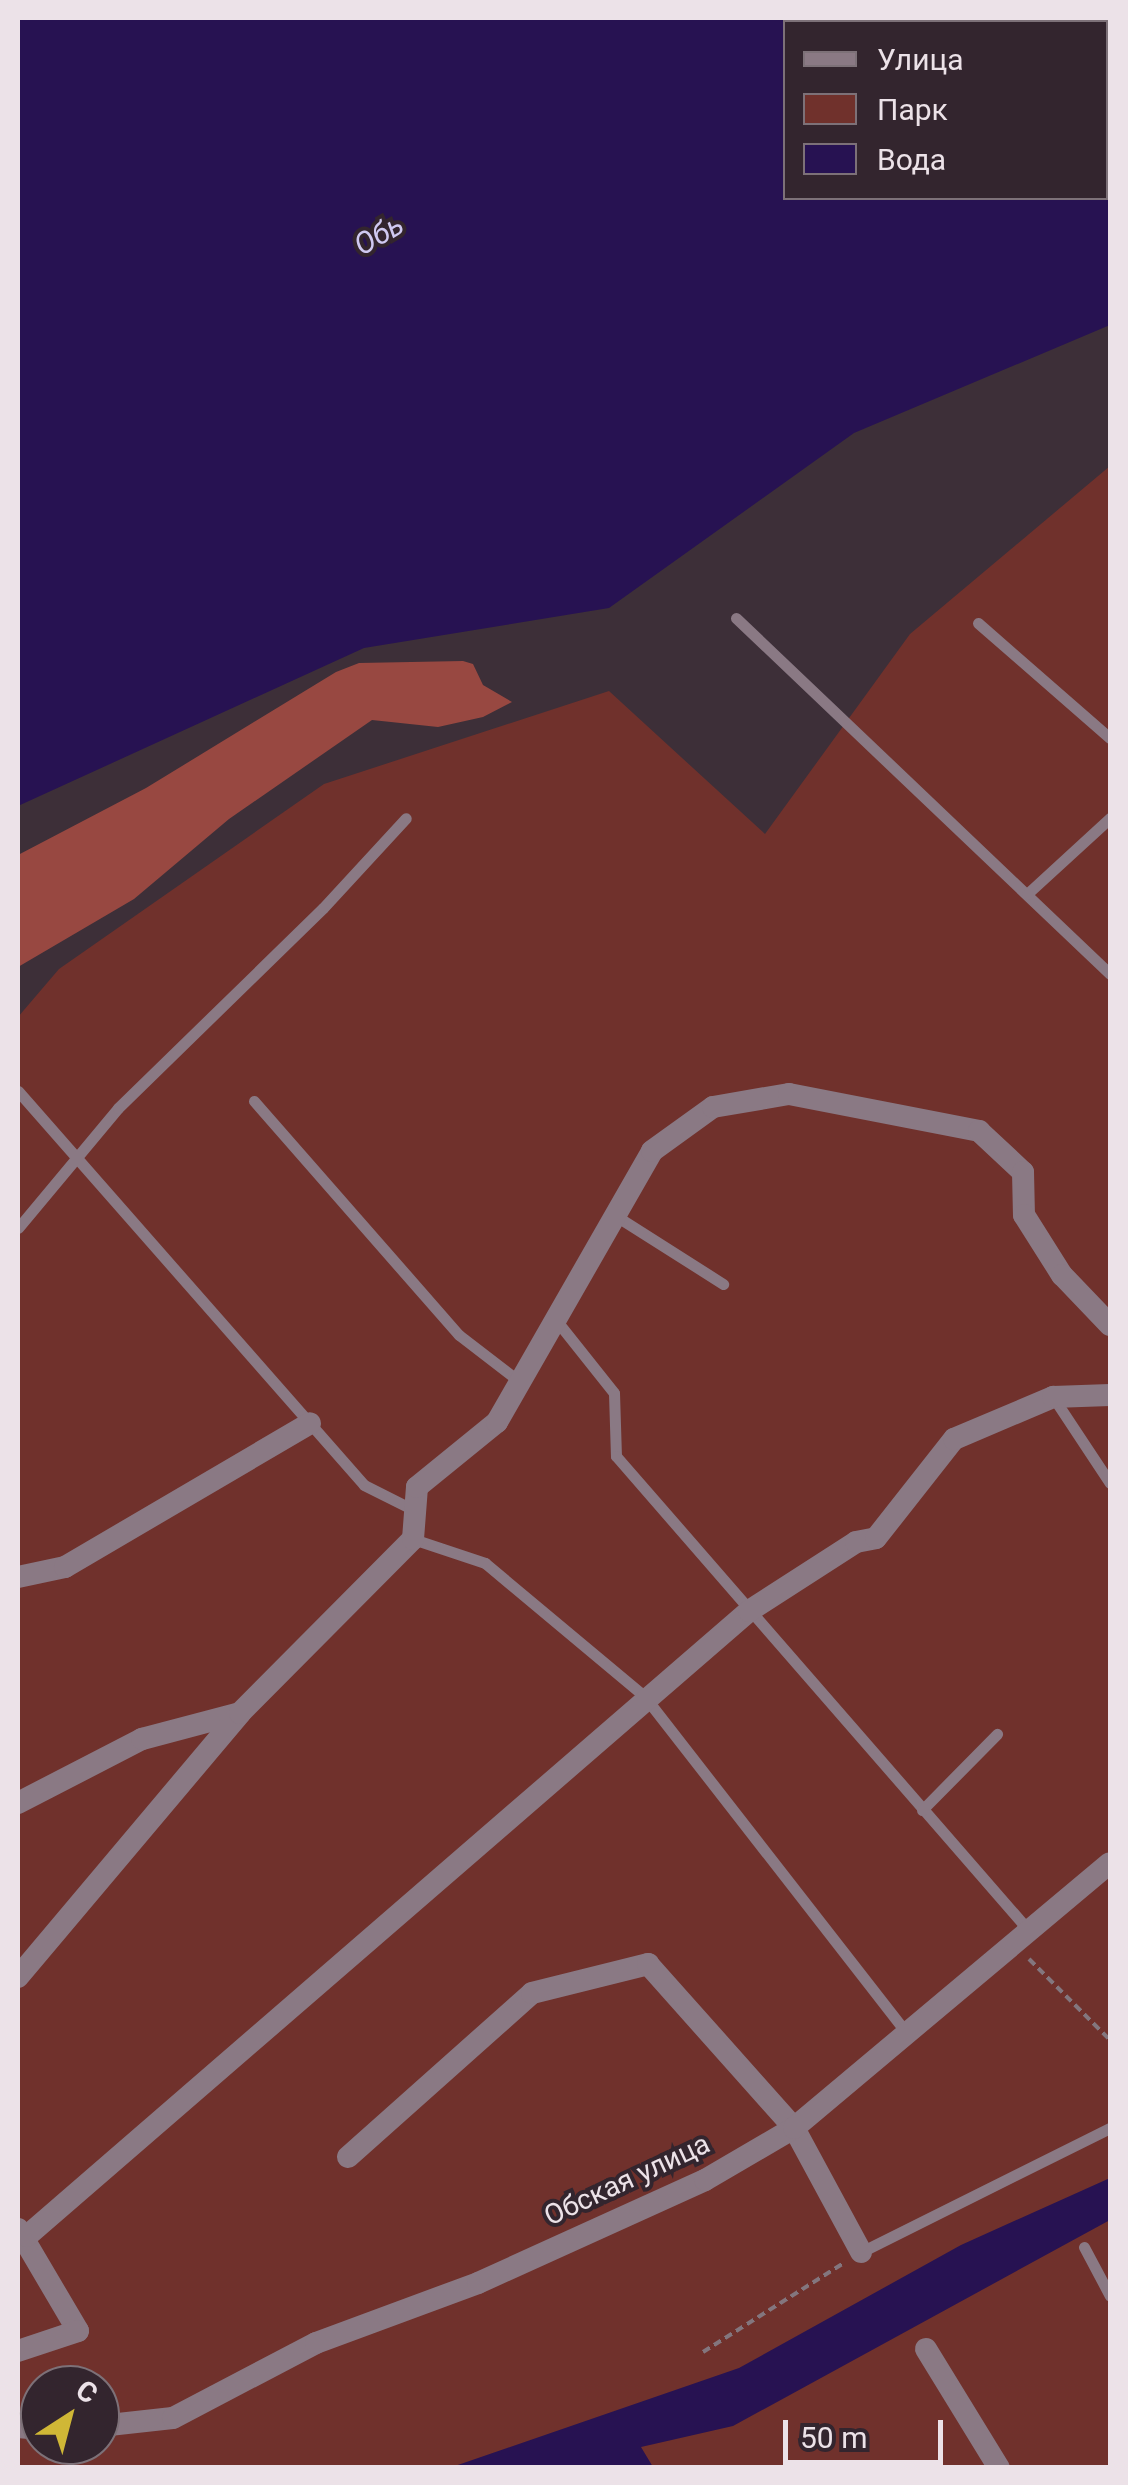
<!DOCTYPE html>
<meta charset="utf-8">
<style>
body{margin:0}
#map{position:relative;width:1128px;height:2485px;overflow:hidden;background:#3d2f38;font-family:Roboto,sans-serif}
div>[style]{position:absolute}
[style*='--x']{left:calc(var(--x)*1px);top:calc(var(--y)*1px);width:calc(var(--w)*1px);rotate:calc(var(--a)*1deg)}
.green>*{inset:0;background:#70312c}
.forest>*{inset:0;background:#984841}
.water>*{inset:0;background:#271252}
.path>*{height:4px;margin-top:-2px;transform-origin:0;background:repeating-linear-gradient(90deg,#83767e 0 8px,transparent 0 13px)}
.service>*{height:11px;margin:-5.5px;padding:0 5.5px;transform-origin:5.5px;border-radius:5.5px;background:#8a7984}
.minor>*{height:22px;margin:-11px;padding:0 11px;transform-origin:11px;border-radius:11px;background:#8a7984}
span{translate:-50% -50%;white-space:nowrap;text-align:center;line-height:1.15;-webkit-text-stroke:8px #33252e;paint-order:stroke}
.street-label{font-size:28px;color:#ece2e8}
.water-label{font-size:30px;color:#d0c9f1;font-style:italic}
.frame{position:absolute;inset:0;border:20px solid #ece2e8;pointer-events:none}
.legend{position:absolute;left:783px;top:20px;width:325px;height:180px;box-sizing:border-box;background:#33252e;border:2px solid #7d7178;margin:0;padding:12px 18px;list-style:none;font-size:30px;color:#ece2e8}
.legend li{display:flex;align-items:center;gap:20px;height:50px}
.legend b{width:50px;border:2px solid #7d7178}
.north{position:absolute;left:20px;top:2365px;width:100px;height:100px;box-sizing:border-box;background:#33252e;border:2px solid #7d7178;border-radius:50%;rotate:36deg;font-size:28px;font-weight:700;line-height:40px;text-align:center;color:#ece2e8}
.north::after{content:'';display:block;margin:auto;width:35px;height:45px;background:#d0b736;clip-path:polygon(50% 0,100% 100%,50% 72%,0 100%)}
.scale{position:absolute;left:783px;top:2420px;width:160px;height:45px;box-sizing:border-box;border:5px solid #ece2e8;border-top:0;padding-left:12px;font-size:30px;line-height:35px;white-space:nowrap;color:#ece2e8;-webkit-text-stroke:8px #33252e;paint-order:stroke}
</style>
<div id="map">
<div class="green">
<i style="clip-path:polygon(evenodd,1110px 466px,1110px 2467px,18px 2468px,18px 1017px,59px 969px,324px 784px,609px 691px,765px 834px,910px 634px,1110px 466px,40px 2385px,100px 2385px,100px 2445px,40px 2445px,40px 2385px)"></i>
</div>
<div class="forest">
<i style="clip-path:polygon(463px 661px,473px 664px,483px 685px,512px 702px,483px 717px,438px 727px,372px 720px,229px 819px,134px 899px,18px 967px,18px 855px,146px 788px,336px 672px,359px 663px)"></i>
</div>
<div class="water">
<i style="clip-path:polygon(evenodd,18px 18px,1110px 18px,1110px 325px,854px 433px,609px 608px,364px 648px,18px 806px,18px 18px,786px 22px,1106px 22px,1106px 198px,786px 198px,786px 22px)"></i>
<i style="clip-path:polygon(1110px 2178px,1110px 2220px,733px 2426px,641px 2447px,653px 2467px,452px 2467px,739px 2368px,961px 2245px)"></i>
</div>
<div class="path">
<i style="--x:1029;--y:1959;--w:115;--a:45"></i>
<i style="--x:703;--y:2352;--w:167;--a:-32.3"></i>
</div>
<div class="service">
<i style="--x:736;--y:618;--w:516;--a:43.59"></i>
<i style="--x:978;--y:623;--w:175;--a:41.1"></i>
<i style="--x:1027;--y:894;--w:113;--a:-42.5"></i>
<i style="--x:18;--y:1091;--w:524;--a:48.71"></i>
<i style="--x:364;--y:1485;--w:56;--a:26.6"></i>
<i style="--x:254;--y:1101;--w:311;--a:48.8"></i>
<i style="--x:459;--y:1335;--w:77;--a:37.6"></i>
<i style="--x:616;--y:1216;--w:127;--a:32.4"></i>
<i style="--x:18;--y:1228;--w:156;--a:-50.2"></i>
<i style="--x:118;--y:1108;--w:286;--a:-44.3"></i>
<i style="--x:323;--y:908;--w:122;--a:-47.3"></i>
<i style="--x:556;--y:1320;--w:93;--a:51.5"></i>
<i style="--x:614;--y:1393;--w:63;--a:88.2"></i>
<i style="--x:616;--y:1456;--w:632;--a:48.98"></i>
<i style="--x:1053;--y:1397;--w:103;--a:56.5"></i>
<i style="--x:413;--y:1539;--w:76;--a:18.4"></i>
<i style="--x:485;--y:1563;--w:209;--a:39.9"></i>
<i style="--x:645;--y:1697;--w:427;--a:52.1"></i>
<i style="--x:922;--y:1810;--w:107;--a:-45.4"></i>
<i style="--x:1084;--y:2247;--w:55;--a:62"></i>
<i style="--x:861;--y:2252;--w:278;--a:-26.5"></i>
<i style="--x:794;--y:2466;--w:2;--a:63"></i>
</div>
<div class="minor">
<i style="--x:18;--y:1577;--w:48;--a:-12"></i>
<i style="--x:65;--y:1567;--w:284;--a:-30.4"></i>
<i style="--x:18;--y:1803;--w:140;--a:-27.3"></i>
<i style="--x:142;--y:1739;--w:101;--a:-14.9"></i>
<i style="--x:18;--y:1977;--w:345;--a:-49.9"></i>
<i style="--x:240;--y:1713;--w:245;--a:-45.2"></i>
<i style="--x:413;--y:1539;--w:52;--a:-85.6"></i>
<i style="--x:417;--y:1487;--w:103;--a:-39.1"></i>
<i style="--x:497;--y:1422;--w:312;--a:-60.2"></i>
<i style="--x:652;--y:1151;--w:75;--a:-35.8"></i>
<i style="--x:713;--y:1107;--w:77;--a:-9.7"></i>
<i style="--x:789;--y:1094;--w:194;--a:11"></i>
<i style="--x:979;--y:1131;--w:60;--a:43"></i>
<i style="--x:1023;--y:1172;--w:43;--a:88.7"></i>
<i style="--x:1024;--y:1215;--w:71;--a:57.7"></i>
<i style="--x:1062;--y:1275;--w:69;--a:46.2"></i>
<i style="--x:348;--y:2157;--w:246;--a:-41.7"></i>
<i style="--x:532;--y:1993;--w:120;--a:-14"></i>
<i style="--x:648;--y:1964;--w:220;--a:48.3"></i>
<i style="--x:794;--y:2128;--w:141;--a:61.6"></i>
<i style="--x:18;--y:2229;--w:118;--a:59.5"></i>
<i style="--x:78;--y:2331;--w:63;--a:161.6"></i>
<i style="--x:27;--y:2236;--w:955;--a:-40.88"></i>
<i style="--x:749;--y:1611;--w:127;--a:-32.8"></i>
<i style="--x:856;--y:1542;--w:20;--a:-11"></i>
<i style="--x:876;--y:1538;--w:126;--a:-51.8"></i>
<i style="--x:954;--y:1439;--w:108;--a:-23"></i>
<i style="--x:1053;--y:1397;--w:57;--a:-2"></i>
<i style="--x:926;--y:2349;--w:140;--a:58.5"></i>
<i style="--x:100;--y:2426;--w:73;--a:-6.3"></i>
<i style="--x:173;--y:2418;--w:161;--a:-27.7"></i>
<i style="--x:316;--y:2343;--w:173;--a:-20.3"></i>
<i style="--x:478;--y:2283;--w:249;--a:-24.4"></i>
<i style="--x:705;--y:2180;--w:103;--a:-30.3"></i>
<i style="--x:794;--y:2128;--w:412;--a:-40"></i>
<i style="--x:18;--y:2427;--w:22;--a:5"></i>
</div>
<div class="street-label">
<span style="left:627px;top:2180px;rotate:-25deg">Обская улица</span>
</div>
<div class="water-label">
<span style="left:379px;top:235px;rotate:-30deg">Обь</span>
</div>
<div class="frame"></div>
<ul class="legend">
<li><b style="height:12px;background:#8a7984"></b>Улица</li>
<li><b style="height:28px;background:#70312c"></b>Парк</li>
<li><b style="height:28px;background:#271252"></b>Вода</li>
</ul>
<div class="north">С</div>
<div class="scale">50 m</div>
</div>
